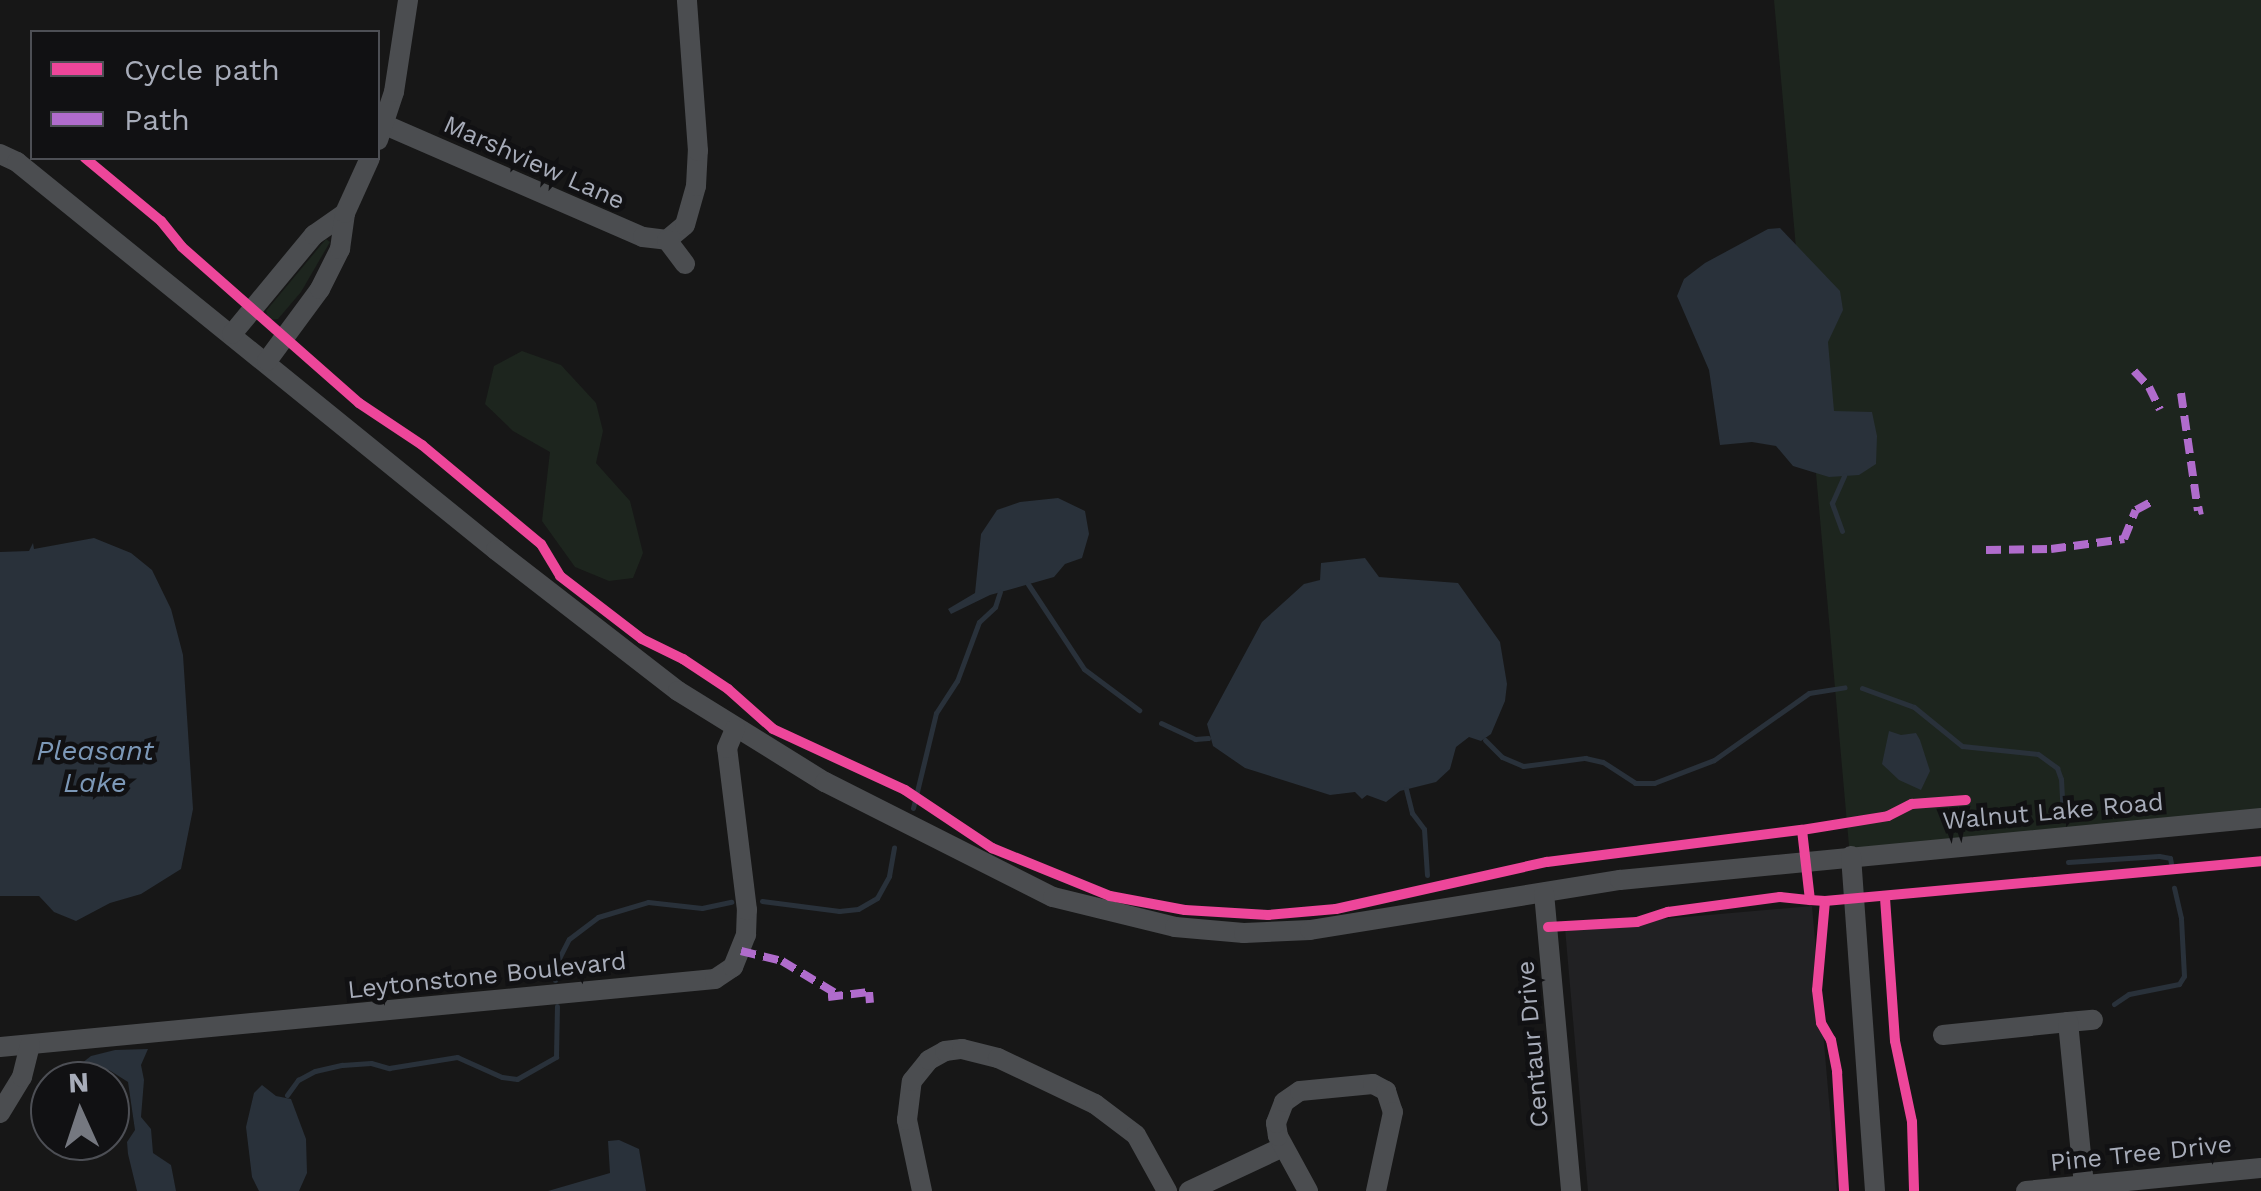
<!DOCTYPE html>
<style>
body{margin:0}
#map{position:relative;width:2261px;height:1191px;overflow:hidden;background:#171717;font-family:"Work Sans",sans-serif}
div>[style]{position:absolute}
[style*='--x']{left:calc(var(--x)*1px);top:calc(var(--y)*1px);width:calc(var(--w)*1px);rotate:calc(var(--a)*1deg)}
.built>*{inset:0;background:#212123;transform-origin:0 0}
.green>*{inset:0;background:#1d251e}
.water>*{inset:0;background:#29313a}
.stream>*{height:5px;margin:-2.5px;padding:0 2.5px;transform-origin:2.5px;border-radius:2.5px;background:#29313a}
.minor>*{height:20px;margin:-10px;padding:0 10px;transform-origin:10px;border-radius:10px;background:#4b4d50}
.quiet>*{height:8px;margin-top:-4px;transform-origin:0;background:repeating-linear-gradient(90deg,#b06ccc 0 15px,transparent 0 23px)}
.cycleway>*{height:10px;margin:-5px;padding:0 5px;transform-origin:5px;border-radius:5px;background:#ed469a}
span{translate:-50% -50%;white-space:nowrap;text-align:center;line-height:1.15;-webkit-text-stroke:9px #111113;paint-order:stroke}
.street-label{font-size:25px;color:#a7acb9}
.water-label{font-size:28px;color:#7c98b7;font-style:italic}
.legend{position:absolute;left:30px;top:30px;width:350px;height:130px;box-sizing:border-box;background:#111113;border:2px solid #4d4f55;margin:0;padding:12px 18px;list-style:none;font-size:30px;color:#a7acb9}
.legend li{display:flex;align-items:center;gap:20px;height:50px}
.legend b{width:50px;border:2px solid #4d4f55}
.north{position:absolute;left:30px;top:1061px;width:100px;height:100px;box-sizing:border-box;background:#111113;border:2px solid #4d4f55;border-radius:50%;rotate:357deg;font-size:28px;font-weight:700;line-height:40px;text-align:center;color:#a7acb9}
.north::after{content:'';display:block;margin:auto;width:35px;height:45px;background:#757880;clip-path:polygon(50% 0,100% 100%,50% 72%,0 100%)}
</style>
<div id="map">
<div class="built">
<i style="left:1812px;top:906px;width:286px;height:248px;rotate:85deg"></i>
</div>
<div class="green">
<i style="clip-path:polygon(1774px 0,2261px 0,2261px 816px,1850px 857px)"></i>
<i style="clip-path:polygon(326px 239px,330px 242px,301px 292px,278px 319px,269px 320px,266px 311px)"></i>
<i style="clip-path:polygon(522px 351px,561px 365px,596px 403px,603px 431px,596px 463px,630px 501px,643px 553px,633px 578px,609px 581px,575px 567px,542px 521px,550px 452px,513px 431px,485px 404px,494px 366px)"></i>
</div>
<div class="water">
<i style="clip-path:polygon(1780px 228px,1840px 291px,1843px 310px,1828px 342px,1834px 411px,1872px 412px,1877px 436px,1876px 464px,1859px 475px,1829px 477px,1793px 466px,1776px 446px,1752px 442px,1720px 445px,1709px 370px,1677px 296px,1684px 279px,1705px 263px,1768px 229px)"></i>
<i style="clip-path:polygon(1058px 498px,1085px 511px,1089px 534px,1082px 558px,1065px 564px,1054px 577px,990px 595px,951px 614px,948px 609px,975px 593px,981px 534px,997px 510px,1020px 502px)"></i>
<i style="clip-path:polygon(94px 538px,131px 553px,152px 570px,171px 609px,183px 655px,193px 809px,181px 869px,141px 894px,110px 903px,76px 921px,54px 912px,39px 896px,0 896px,0 552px,29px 551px,33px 543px,34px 549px)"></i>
<i style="clip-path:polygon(1365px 558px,1379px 577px,1458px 583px,1500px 642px,1507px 684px,1505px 701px,1491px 734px,1481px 741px,1469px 737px,1456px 747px,1450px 769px,1436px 782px,1400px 791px,1386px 802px,1367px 795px,1362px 799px,1355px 792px,1330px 795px,1245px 768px,1213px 746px,1207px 724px,1262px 622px,1304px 584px,1320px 580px,1321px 563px)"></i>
<i style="clip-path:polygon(1889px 731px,1901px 735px,1916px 733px,1920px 740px,1930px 771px,1921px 790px,1899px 780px,1882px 764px)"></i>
<i style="clip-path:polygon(148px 1049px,141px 1065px,144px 1080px,141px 1117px,151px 1129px,153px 1153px,171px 1165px,176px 1191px,137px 1191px,128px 1154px,127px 1142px,135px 1130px,128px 1082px,109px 1070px,86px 1078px,77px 1067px,91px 1056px,115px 1050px)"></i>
<i style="clip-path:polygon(262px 1085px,276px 1096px,291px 1099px,306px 1139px,307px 1173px,299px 1191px,259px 1191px,252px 1177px,246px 1127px,254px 1093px)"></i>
<i style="clip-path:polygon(619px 1140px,639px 1149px,646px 1191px,548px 1191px,610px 1173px,608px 1141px)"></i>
</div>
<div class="stream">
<i style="--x:1842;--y:531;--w:30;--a:-110"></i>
<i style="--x:1832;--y:503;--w:30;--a:-66"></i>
<i style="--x:1028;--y:584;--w:102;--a:56.6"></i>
<i style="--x:1084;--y:669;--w:69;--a:36.7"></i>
<i style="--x:1862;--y:688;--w:55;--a:20.1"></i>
<i style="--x:1914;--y:707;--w:62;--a:39.1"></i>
<i style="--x:1962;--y:746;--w:76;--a:6"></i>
<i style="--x:2038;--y:754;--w:24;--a:36"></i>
<i style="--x:2057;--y:768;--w:12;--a:70"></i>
<i style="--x:2061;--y:779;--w:34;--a:87"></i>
<i style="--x:1161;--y:723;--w:38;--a:25"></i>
<i style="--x:1195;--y:739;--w:13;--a:-4"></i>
<i style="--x:1485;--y:740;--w:24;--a:45"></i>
<i style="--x:1502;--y:757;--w:23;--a:23"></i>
<i style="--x:1523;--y:766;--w:63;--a:-7.4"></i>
<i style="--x:1585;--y:758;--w:18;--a:13"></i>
<i style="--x:1603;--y:762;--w:38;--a:33"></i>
<i style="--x:1635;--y:783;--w:19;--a:0"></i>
<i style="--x:1654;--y:783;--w:64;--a:-21"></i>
<i style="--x:1714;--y:760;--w:116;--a:-35.2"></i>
<i style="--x:1809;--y:693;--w:36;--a:-9"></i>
<i style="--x:1406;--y:789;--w:25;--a:76"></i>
<i style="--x:1412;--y:813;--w:20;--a:53"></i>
<i style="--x:1424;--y:829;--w:46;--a:86.3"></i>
<i style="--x:913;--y:808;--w:98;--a:-76.4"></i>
<i style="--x:936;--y:713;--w:38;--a:-57"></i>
<i style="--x:957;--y:681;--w:63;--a:-69.6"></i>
<i style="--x:979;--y:622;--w:22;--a:-43"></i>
<i style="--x:995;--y:607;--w:16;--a:-72"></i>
<i style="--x:2068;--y:862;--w:91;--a:-3.8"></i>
<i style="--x:2159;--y:856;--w:11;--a:10"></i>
<i style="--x:2170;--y:858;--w:5;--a:79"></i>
<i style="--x:762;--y:901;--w:78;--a:7.4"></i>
<i style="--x:839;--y:911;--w:19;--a:-6"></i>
<i style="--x:858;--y:909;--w:22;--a:-30"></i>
<i style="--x:877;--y:898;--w:25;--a:-61"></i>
<i style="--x:889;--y:876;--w:29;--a:-80"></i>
<i style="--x:555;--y:980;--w:14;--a:-90"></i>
<i style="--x:555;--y:966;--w:30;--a:-63"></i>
<i style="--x:569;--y:939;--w:36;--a:-37"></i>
<i style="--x:598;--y:917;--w:52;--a:-16.7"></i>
<i style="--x:648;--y:902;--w:54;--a:6.3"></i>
<i style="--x:702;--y:908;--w:30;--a:-12"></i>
<i style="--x:2114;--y:1004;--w:18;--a:-34"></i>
<i style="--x:2129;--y:994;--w:51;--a:-11.3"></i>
<i style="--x:2179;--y:984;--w:9;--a:-58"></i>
<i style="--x:2184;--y:976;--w:58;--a:-93"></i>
<i style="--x:2181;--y:918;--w:31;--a:-103"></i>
<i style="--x:287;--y:1095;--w:19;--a:-54"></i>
<i style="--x:298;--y:1080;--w:19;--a:-28"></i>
<i style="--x:315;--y:1071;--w:28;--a:-13"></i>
<i style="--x:342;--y:1065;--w:29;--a:-4"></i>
<i style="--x:371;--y:1063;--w:19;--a:16"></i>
<i style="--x:389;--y:1068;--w:69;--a:-9.2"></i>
<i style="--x:457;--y:1057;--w:49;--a:24"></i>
<i style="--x:502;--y:1077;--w:15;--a:8"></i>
<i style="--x:517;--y:1079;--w:45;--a:-29.4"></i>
<i style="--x:556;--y:1057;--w:51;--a:-88.9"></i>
</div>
<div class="minor">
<i style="--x:383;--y:124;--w:283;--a:23.5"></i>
<i style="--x:643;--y:237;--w:24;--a:7"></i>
<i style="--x:378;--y:140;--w:51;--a:-71.6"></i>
<i style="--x:394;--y:92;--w:93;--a:-81.3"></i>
<i style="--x:0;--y:154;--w:19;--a:25"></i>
<i style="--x:17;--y:162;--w:616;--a:39.01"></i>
<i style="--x:496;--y:550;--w:230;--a:37.8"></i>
<i style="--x:678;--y:691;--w:173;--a:31.8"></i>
<i style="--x:825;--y:782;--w:255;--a:26.8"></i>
<i style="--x:1053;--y:897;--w:126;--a:13.8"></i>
<i style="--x:1175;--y:927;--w:69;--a:5"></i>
<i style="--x:1244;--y:933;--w:66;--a:-2.6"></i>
<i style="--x:1310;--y:930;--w:314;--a:-9.2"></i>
<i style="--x:1620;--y:880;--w:644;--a:-5.52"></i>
<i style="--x:667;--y:240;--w:23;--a:-40"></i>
<i style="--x:685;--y:225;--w:41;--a:-74.2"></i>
<i style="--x:696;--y:186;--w:35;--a:-87"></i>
<i style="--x:698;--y:151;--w:151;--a:-94.2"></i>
<i style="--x:667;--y:240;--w:30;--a:53"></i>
<i style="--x:232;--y:334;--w:129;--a:-50.4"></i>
<i style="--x:314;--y:235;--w:38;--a:-35"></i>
<i style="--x:267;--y:361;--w:89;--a:-53.6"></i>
<i style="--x:320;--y:289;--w:45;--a:-63.4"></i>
<i style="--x:340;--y:249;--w:36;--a:-82"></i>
<i style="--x:345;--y:213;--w:60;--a:-65.6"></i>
<i style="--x:1851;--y:856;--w:336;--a:85.9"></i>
<i style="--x:1544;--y:893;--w:299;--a:84.8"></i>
<i style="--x:2068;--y:1022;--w:25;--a:-5"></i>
<i style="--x:1943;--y:1035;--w:126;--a:-5.9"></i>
<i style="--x:2068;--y:1022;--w:164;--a:84.4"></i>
<i style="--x:0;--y:1047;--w:718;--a:-5.43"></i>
<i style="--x:715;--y:979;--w:22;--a:-34"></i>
<i style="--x:733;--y:967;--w:35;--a:-68"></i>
<i style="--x:746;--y:935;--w:25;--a:-88"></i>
<i style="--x:747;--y:910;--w:163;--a:-97"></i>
<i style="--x:727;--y:748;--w:21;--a:-67"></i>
<i style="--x:0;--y:1113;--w:42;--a:-58.6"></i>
<i style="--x:22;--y:1077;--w:33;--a:-76"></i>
<i style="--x:922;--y:1191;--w:73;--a:-101.9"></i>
<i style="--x:907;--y:1120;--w:39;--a:-83"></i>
<i style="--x:912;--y:1081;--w:27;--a:-51"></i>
<i style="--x:929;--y:1060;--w:18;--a:-29"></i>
<i style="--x:945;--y:1051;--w:17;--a:-7"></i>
<i style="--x:962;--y:1049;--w:37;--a:14"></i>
<i style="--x:998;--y:1058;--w:107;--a:25.4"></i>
<i style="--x:1095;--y:1104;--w:51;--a:37.1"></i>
<i style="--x:1136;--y:1135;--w:64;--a:61"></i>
<i style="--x:1189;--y:1191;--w:104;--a:-25.1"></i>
<i style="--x:1308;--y:1191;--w:63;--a:-118.6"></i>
<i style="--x:1278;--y:1136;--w:13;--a:-99"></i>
<i style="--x:1276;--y:1123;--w:22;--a:-69"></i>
<i style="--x:1284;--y:1102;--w:19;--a:-35"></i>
<i style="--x:1300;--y:1091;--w:73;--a:-5.5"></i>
<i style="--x:1373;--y:1084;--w:15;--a:28"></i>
<i style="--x:1386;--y:1091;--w:22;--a:72"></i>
<i style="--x:1393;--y:1112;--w:81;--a:102.1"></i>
<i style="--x:2026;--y:1191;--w:236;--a:-5.6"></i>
</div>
<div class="quiet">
<i style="--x:2134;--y:371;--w:22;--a:47"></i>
<i style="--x:2149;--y:387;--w:25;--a:64"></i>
<i style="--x:2181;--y:393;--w:119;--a:81.8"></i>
<i style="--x:2198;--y:511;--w:5;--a:-11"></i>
<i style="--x:1986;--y:550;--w:65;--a:-0.9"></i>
<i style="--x:2051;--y:549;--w:74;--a:-7.8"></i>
<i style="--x:2124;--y:539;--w:31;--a:-68"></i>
<i style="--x:2136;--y:510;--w:19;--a:-28"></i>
<i style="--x:741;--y:951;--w:42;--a:13.7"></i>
<i style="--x:782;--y:961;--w:64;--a:31"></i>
<i style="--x:828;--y:997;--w:41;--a:-7"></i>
<i style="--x:869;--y:992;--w:11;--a:85"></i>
</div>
<div class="cycleway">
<i style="--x:85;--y:158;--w:99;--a:39.7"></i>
<i style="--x:161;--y:221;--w:33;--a:51"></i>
<i style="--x:182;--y:247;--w:236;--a:41.4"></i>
<i style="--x:359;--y:403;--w:76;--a:33.7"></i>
<i style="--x:422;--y:445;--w:155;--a:39.8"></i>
<i style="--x:541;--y:544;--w:37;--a:59"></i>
<i style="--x:560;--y:576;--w:103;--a:37.5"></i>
<i style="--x:642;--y:639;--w:46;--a:26"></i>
<i style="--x:683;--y:659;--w:54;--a:33.7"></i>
<i style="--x:728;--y:689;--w:60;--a:41.6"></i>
<i style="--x:773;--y:729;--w:145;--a:24.8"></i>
<i style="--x:905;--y:790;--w:105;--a:33.7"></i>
<i style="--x:992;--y:848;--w:127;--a:22.1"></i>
<i style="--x:1110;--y:896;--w:76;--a:10.6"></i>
<i style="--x:1185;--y:910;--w:83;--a:3.4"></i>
<i style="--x:1268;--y:915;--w:68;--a:-5"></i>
<i style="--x:1336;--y:909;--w:216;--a:-12.6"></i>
<i style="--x:1547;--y:862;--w:257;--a:-7.2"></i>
<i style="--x:1802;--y:830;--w:87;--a:-9.2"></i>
<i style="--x:1888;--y:816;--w:27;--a:-27"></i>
<i style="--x:1912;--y:804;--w:54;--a:-4.2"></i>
<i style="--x:1802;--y:830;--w:70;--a:83.5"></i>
<i style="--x:1810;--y:900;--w:15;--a:4"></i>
<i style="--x:1825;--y:901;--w:89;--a:95.1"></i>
<i style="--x:1817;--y:990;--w:33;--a:83"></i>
<i style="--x:1821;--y:1023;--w:20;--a:60"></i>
<i style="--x:1831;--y:1040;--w:33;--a:79"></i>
<i style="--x:1837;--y:1072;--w:119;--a:86.6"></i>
<i style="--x:1885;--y:898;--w:143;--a:86"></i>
<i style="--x:1895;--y:1041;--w:83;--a:78.1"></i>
<i style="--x:1912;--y:1122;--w:69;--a:88.3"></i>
<i style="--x:1825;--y:901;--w:438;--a:-5.2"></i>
<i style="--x:1548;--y:927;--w:89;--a:-3.2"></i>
<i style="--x:1637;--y:922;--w:33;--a:-18"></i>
<i style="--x:1668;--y:912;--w:113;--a:-7.6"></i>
<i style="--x:1780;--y:897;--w:30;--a:6"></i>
</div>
<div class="street-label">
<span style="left:534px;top:163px;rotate:24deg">Marshview Lane</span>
<span style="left:2053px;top:812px;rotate:-5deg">Walnut Lake Road</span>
<span style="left:487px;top:976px;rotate:-6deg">Leytonstone Boulevard</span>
<span style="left:1533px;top:1044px;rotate:-95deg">Centaur Drive</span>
<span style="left:2141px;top:1154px;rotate:-6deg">Pine Tree Drive</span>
</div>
<div class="water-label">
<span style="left:95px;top:767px">Pleasant<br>Lake</span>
</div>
<ul class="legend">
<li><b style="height:12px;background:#ed469a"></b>Cycle path</li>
<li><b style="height:12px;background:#b06ccc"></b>Path</li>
</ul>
<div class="north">N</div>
</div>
